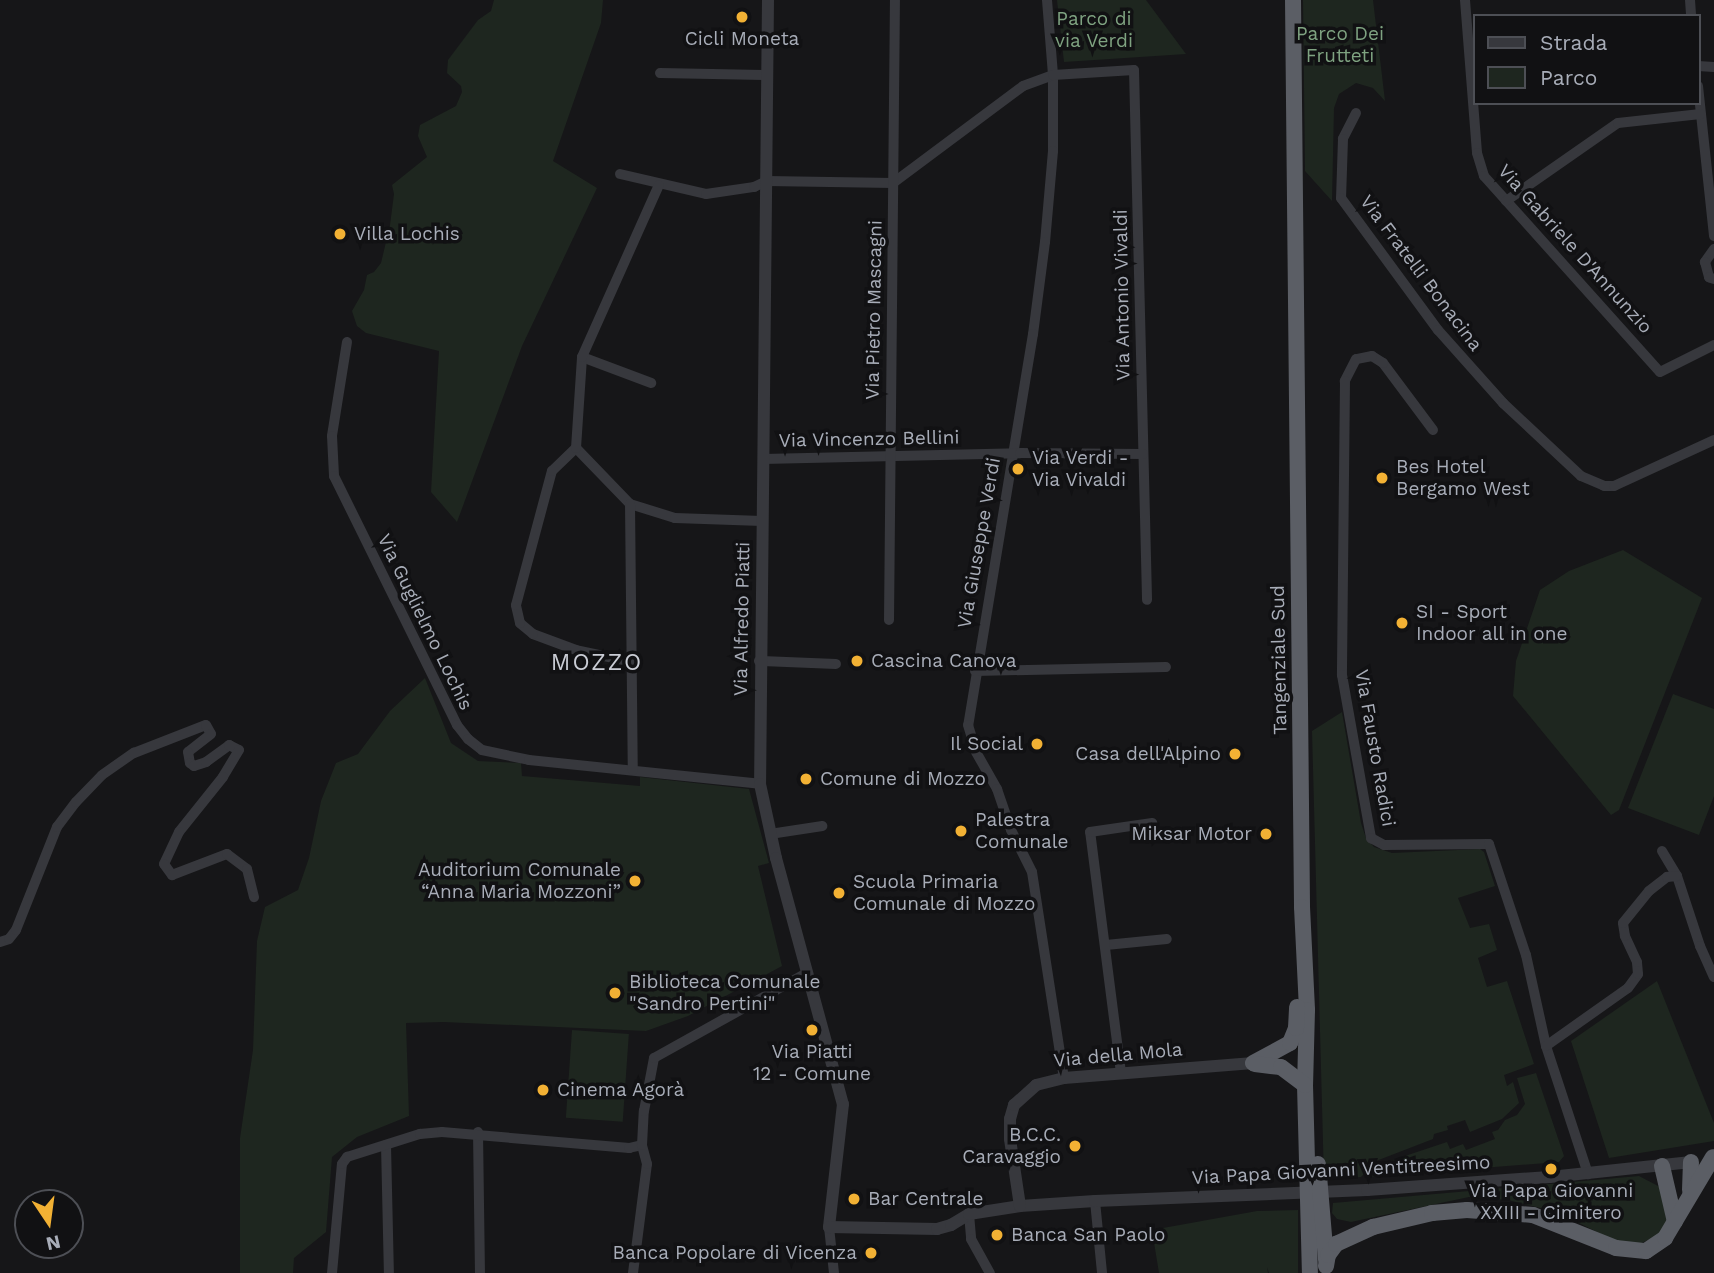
<!DOCTYPE html>
<meta charset="utf-8">
<style>
body{margin:0}
#map{position:relative;width:1714px;height:1273px;overflow:hidden;background:#161618;font-family:"Work Sans",sans-serif}
div>[style]{position:absolute}
[style*='--x']{left:calc(var(--x)*1px);top:calc(var(--y)*1px);width:calc(var(--w)*1px);rotate:calc(var(--a)*1deg)}
.green>*{inset:0;background:#1e261f;transform-origin:0 0}
.minor>*{height:10px;margin:-5px;padding:0 5px;transform-origin:5px;border-radius:5px;background:#37383d}
.tertiary>*{height:12px;margin:-6px;padding:0 6px;transform-origin:6px;border-radius:6px;background:#37383d}
.trunk>*{height:16px;margin:-8px;padding:0 8px;transform-origin:8px;border-radius:8px;background:#5b5e65}
.dots>*{width:19px;height:19px;translate:-50% -50%;box-sizing:border-box;border:4px solid #111113;border-radius:50%}
span{translate:-50% -50%;white-space:nowrap;text-align:center;line-height:1.15;-webkit-text-stroke:7px #111113;paint-order:stroke}
.park-label{font-size:19px;color:#7fa381}
.poi-label{font-size:19px;color:#a8adb8}
.left{translate:0 -50%;text-align:left}
.right{translate:-100% -50%;text-align:right}
.street-label{font-size:19px;color:#a8adb8}
.quarter-label{font-size:23px;color:#c9ccd4;letter-spacing:2px}
.legend{position:absolute;left:1473px;top:14px;width:228px;height:91px;box-sizing:border-box;background:#111113;border:2px solid #4d4f55;margin:0;padding:9px 12px;list-style:none;font-size:21px;color:#a8adb8}
.legend li{display:flex;align-items:center;gap:14px;height:35px}
.legend b{width:35px;border:2px solid #4d4f55}
.north{position:absolute;left:14px;top:1189px;width:70px;height:70px;box-sizing:border-box;background:#111113;border:2px solid #4d4f55;border-radius:50%;rotate:167deg;font-size:19px;font-weight:700;line-height:28px;text-align:center;color:#a8adb8}
.north::after{content:'';display:block;margin:auto;width:24px;height:32px;background:#f2b134;clip-path:polygon(50% 0,100% 100%,50% 72%,0 100%)}
</style>
<div id="map">
<div class="green">
<i style="clip-path:polygon(494px 0,603px 0,601px 23px,553px 161px,597px 188px,522px 346px,457px 522px,431px 492px,439px 351px,366px 333px,357px 326px,352px 311px,364px 290px,367px 275px,374px 272px,381px 263px,390px 225px,394px 194px,392px 185px,427px 157px,418px 136px,420px 125px,456px 106px,462px 92px,461px 86px,447px 73px,448px 60px,478px 20px,491px 11px)"></i>
<i style="clip-path:polygon(1057px 0,1146px 0,1186px 54px,1064px 62px)"></i>
<i style="clip-path:polygon(1303px 0,1373px 0,1385px 101px,1373px 88px,1356px 83px,1339px 94px,1334px 108px,1332px 201px,1305px 171px)"></i>
<i style="clip-path:polygon(1623px 550px,1702px 598px,1619px 810px,1611px 815px,1513px 696px,1516px 661px,1540px 590px,1569px 571px)"></i>
<i style="clip-path:polygon(425px 678px,451px 743px,478px 761px,521px 763px,522px 776px,640px 786px,640px 777px,749px 789px,769px 863px,758px 866px,782px 966px,688px 1016px,646px 1031px,444px 1022px,406px 1023px,409px 1116px,357px 1137px,332px 1157px,326px 1232px,294px 1258px,293px 1273px,240px 1273px,240px 1138px,253px 1050px,257px 941px,265px 907px,298px 890px,309px 858px,321px 801px,336px 763px,358px 754px,390px 711px)"></i>
<i style="clip-path:polygon(1673px 694px,1714px 709px,1714px 796px,1699px 835px,1628px 808px)"></i>
<i style="clip-path:polygon(1342px 712px,1361px 823px,1366px 838px,1374px 847px,1392px 853px,1480px 849px,1484px 852px,1495px 886px,1458px 898px,1470px 928px,1489px 924px,1497px 950px,1478px 958px,1487px 987px,1507px 981px,1534px 1064px,1504px 1075px,1507px 1086px,1513px 1082px,1519px 1103px,1502px 1119px,1470px 1132px,1465px 1120px,1447px 1126px,1448px 1130px,1434px 1134px,1433px 1139px,1376px 1161px,1361px 1177px,1324px 1180px,1312px 731px)"></i>
<i style="clip-path:polygon(1657px 981px,1714px 1123px,1714px 1141px,1609px 1158px,1571px 1041px)"></i>
<i style="left:572px;top:1030px;width:57px;height:88px;rotate:4deg"></i>
<i style="clip-path:polygon(1536px 1073px,1564px 1156px,1559px 1162px,1368px 1177px,1381px 1164px,1447px 1142px,1450px 1149px,1463px 1144px,1466px 1150px,1495px 1139px,1492px 1132px,1498px 1130px,1505px 1120px,1517px 1115px,1525px 1104px,1517px 1078px)"></i>
<i style="clip-path:polygon(1639px 1176px,1660px 1187px,1670px 1217px,1659px 1235px,1635px 1246px,1619px 1243px,1557px 1212px,1508px 1200px,1469px 1197px,1351px 1222px,1337px 1219px,1332px 1213px,1333px 1203px)"></i>
<i style="clip-path:polygon(1298px 1210px,1298px 1273px,1269px 1273px,1267px 1267px,1268px 1273px,1159px 1273px,1152px 1230px,1257px 1211px)"></i>
</div>
<div class="minor">
<i style="--x:1047;--y:0;--w:75;--a:85.4"></i>
<i style="--x:1053;--y:75;--w:76;--a:90"></i>
<i style="--x:1053;--y:151;--w:91;--a:95"></i>
<i style="--x:1045;--y:242;--w:93;--a:97.4"></i>
<i style="--x:1033;--y:334;--w:396;--a:99.4"></i>
<i style="--x:968;--y:725;--w:28;--a:73"></i>
<i style="--x:976;--y:752;--w:43;--a:60.4"></i>
<i style="--x:997;--y:789;--w:43;--a:71.1"></i>
<i style="--x:1011;--y:830;--w:47;--a:63.4"></i>
<i style="--x:1032;--y:872;--w:208;--a:81.2"></i>
<i style="--x:1465;--y:0;--w:153;--a:85.5"></i>
<i style="--x:1477;--y:153;--w:24;--a:73"></i>
<i style="--x:1484;--y:176;--w:263;--a:48.1"></i>
<i style="--x:1660;--y:372;--w:60;--a:-26.6"></i>
<i style="--x:1690;--y:0;--w:16;--a:86"></i>
<i style="--x:1698;--y:66;--w:16;--a:4"></i>
<i style="--x:660;--y:73;--w:108;--a:1.1"></i>
<i style="--x:1698;--y:86;--w:151;--a:83.9"></i>
<i style="--x:1356;--y:113;--w:29;--a:117"></i>
<i style="--x:1343;--y:139;--w:59;--a:91.9"></i>
<i style="--x:1341;--y:198;--w:164;--a:53.7"></i>
<i style="--x:1438;--y:330;--w:98;--a:48.3"></i>
<i style="--x:1503;--y:403;--w:107;--a:43.1"></i>
<i style="--x:1581;--y:476;--w:25;--a:23"></i>
<i style="--x:1604;--y:486;--w:10;--a:0"></i>
<i style="--x:1614;--y:486;--w:110;--a:-24.7"></i>
<i style="--x:620;--y:174;--w:88;--a:13.1"></i>
<i style="--x:706;--y:194;--w:49;--a:-8.3"></i>
<i style="--x:754;--y:187;--w:14;--a:-25"></i>
<i style="--x:767;--y:181;--w:126;--a:0.9"></i>
<i style="--x:893;--y:183;--w:162;--a:-36.7"></i>
<i style="--x:1023;--y:86;--w:32;--a:-20"></i>
<i style="--x:1053;--y:75;--w:81;--a:-3.5"></i>
<i style="--x:1134;--y:70;--w:530;--a:88.59"></i>
<i style="--x:1506;--y:201;--w:136;--a:-34.9"></i>
<i style="--x:1618;--y:123;--w:83;--a:-6.2"></i>
<i style="--x:1714;--y:249;--w:16;--a:125"></i>
<i style="--x:1705;--y:262;--w:16;--a:75"></i>
<i style="--x:1709;--y:277;--w:5;--a:22"></i>
<i style="--x:347;--y:342;--w:95;--a:99.1"></i>
<i style="--x:332;--y:436;--w:40;--a:87.1"></i>
<i style="--x:334;--y:476;--w:278;--a:63.7"></i>
<i style="--x:457;--y:725;--w:18;--a:52"></i>
<i style="--x:468;--y:739;--w:18;--a:38"></i>
<i style="--x:482;--y:750;--w:48;--a:12"></i>
<i style="--x:529;--y:760;--w:232;--a:5.9"></i>
<i style="--x:582;--y:357;--w:74;--a:20.6"></i>
<i style="--x:1433;--y:430;--w:84;--a:-126.7"></i>
<i style="--x:1383;--y:363;--w:13;--a:-148"></i>
<i style="--x:1372;--y:356;--w:16;--a:169"></i>
<i style="--x:1356;--y:359;--w:25;--a:117"></i>
<i style="--x:1345;--y:381;--w:294;--a:90.6"></i>
<i style="--x:1342;--y:675;--w:166;--a:79.9"></i>
<i style="--x:1371;--y:838;--w:15;--a:28"></i>
<i style="--x:1384;--y:845;--w:105;--a:-0.5"></i>
<i style="--x:1489;--y:844;--w:117;--a:71.6"></i>
<i style="--x:1526;--y:955;--w:93;--a:77.6"></i>
<i style="--x:1546;--y:1046;--w:135;--a:71.8"></i>
<i style="--x:576;--y:448;--w:78;--a:46"></i>
<i style="--x:630;--y:504;--w:47;--a:17.3"></i>
<i style="--x:675;--y:518;--w:87;--a:2"></i>
<i style="--x:763;--y:459;--w:257;--a:-1.3"></i>
<i style="--x:1020;--y:453;--w:123;--a:0.5"></i>
<i style="--x:630;--y:504;--w:266;--a:89.4"></i>
<i style="--x:889;--y:620;--w:620;--a:-89.45"></i>
<i style="--x:759;--y:661;--w:77;--a:2.2"></i>
<i style="--x:632;--y:662;--w:57;--a:-167.9"></i>
<i style="--x:576;--y:650;--w:46;--a:-159.6"></i>
<i style="--x:533;--y:634;--w:17;--a:-140"></i>
<i style="--x:520;--y:623;--w:18;--a:-103"></i>
<i style="--x:516;--y:605;--w:139;--a:-75"></i>
<i style="--x:552;--y:471;--w:33;--a:-44"></i>
<i style="--x:576;--y:448;--w:91;--a:-86.2"></i>
<i style="--x:582;--y:357;--w:188;--a:-65.9"></i>
<i style="--x:975;--y:671;--w:191;--a:-1.2"></i>
<i style="--x:770;--y:834;--w:53;--a:-8.7"></i>
<i style="--x:1662;--y:851;--w:29;--a:59"></i>
<i style="--x:1677;--y:876;--w:74;--a:71.8"></i>
<i style="--x:1700;--y:946;--w:34;--a:66"></i>
<i style="--x:0;--y:942;--w:9;--a:-18"></i>
<i style="--x:9;--y:939;--w:11;--a:-52"></i>
<i style="--x:16;--y:930;--w:111;--a:-68.3"></i>
<i style="--x:57;--y:827;--w:31;--a:-53"></i>
<i style="--x:76;--y:802;--w:37;--a:-46"></i>
<i style="--x:102;--y:775;--w:39;--a:-35"></i>
<i style="--x:134;--y:753;--w:77;--a:-21.3"></i>
<i style="--x:206;--y:725;--w:10;--a:61"></i>
<i style="--x:211;--y:734;--w:29;--a:142"></i>
<i style="--x:188;--y:752;--w:11;--a:80"></i>
<i style="--x:190;--y:763;--w:5;--a:37"></i>
<i style="--x:194;--y:766;--w:13;--a:-18"></i>
<i style="--x:206;--y:762;--w:29;--a:-36"></i>
<i style="--x:229;--y:745;--w:11;--a:27"></i>
<i style="--x:239;--y:750;--w:31;--a:121"></i>
<i style="--x:223;--y:777;--w:70;--a:128.7"></i>
<i style="--x:179;--y:832;--w:35;--a:115"></i>
<i style="--x:164;--y:864;--w:14;--a:54"></i>
<i style="--x:172;--y:875;--w:59;--a:-20.9"></i>
<i style="--x:227;--y:854;--w:25;--a:37"></i>
<i style="--x:247;--y:869;--w:29;--a:76"></i>
<i style="--x:1106;--y:945;--w:61;--a:-5.6"></i>
<i style="--x:1546;--y:1046;--w:100;--a:-35.3"></i>
<i style="--x:1628;--y:988;--w:17;--a:-54"></i>
<i style="--x:1638;--y:974;--w:12;--a:-95"></i>
<i style="--x:1637;--y:962;--w:29;--a:-115"></i>
<i style="--x:1625;--y:936;--w:13;--a:-99"></i>
<i style="--x:1623;--y:923;--w:41;--a:-50.9"></i>
<i style="--x:1649;--y:891;--w:23;--a:-38"></i>
<i style="--x:1667;--y:877;--w:10;--a:-6"></i>
<i style="--x:1121;--y:1073;--w:243;--a:-97.3"></i>
<i style="--x:1090;--y:832;--w:63;--a:-8.3"></i>
<i style="--x:478;--y:1132;--w:141;--a:89.2"></i>
<i style="--x:386;--y:1145;--w:128;--a:88.7"></i>
<i style="--x:1095;--y:1201;--w:72;--a:84.4"></i>
<i style="--x:969;--y:1214;--w:25;--a:85"></i>
<i style="--x:971;--y:1239;--w:39;--a:61"></i>
<i style="--x:829;--y:1227;--w:46;--a:83.8"></i>
<i style="--x:332;--y:1273;--w:109;--a:-84.8"></i>
<i style="--x:342;--y:1164;--w:9;--a:-54"></i>
<i style="--x:347;--y:1157;--w:77;--a:-17.5"></i>
<i style="--x:420;--y:1134;--w:22;--a:-5"></i>
<i style="--x:442;--y:1132;--w:188;--a:4.9"></i>
<i style="--x:629;--y:1148;--w:13;--a:-13"></i>
<i style="--x:633;--y:1273;--w:110;--a:-82.7"></i>
<i style="--x:647;--y:1164;--w:20;--a:-105"></i>
<i style="--x:642;--y:1145;--w:34;--a:-87"></i>
<i style="--x:644;--y:1111;--w:54;--a:-79.3"></i>
<i style="--x:654;--y:1058;--w:175;--a:-29.1"></i>
</div>
<div class="tertiary">
<i style="--x:768;--y:0;--w:784;--a:90.58"></i>
<i style="--x:760;--y:784;--w:76;--a:77.8"></i>
<i style="--x:776;--y:858;--w:255;--a:74.8"></i>
<i style="--x:843;--y:1104;--w:124;--a:96.5"></i>
<i style="--x:829;--y:1227;--w:108;--a:1.1"></i>
<i style="--x:937;--y:1229;--w:15;--a:-16"></i>
<i style="--x:951;--y:1225;--w:21;--a:-31"></i>
<i style="--x:969;--y:1214;--w:52;--a:-8.9"></i>
<i style="--x:1020;--y:1206;--w:75;--a:-3.8"></i>
<i style="--x:1095;--y:1201;--w:272;--a:-2.3"></i>
<i style="--x:1367;--y:1190;--w:183;--a:-4.1"></i>
<i style="--x:1550;--y:1177;--w:142;--a:-6.1"></i>
<i style="--x:1020;--y:1206;--w:68;--a:-98.5"></i>
<i style="--x:1010;--y:1139;--w:20;--a:-90"></i>
<i style="--x:1010;--y:1119;--w:15;--a:-74"></i>
<i style="--x:1014;--y:1105;--w:30;--a:-42"></i>
<i style="--x:1036;--y:1085;--w:29;--a:-14"></i>
<i style="--x:1064;--y:1078;--w:190;--a:-4.5"></i>
</div>
<div class="trunk">
<i style="--x:1293;--y:0;--w:907;--a:89.43"></i>
<i style="--x:1302;--y:907;--w:103;--a:87.2"></i>
<i style="--x:1307;--y:1010;--w:75;--a:91.5"></i>
<i style="--x:1305;--y:1085;--w:188;--a:88.5"></i>
<i style="--x:1253;--y:1063;--w:42;--a:-28.4"></i>
<i style="--x:1290;--y:1043;--w:16;--a:-68"></i>
<i style="--x:1296;--y:1028;--w:21;--a:-87"></i>
<i style="--x:1255;--y:1064;--w:26;--a:7"></i>
<i style="--x:1281;--y:1067;--w:30;--a:37"></i>
<i style="--x:1318;--y:1164;--w:96;--a:85.2"></i>
<i style="--x:1662;--y:1166;--w:57;--a:76.9"></i>
<i style="--x:1690;--y:1190;--w:28;--a:-88"></i>
<i style="--x:1326;--y:1266;--w:11;--a:-80"></i>
<i style="--x:1328;--y:1255;--w:14;--a:-54"></i>
<i style="--x:1336;--y:1244;--w:41;--a:-24.7"></i>
<i style="--x:1373;--y:1227;--w:61;--a:-13.3"></i>
<i style="--x:1432;--y:1213;--w:35;--a:-5"></i>
<i style="--x:1467;--y:1210;--w:66;--a:4.3"></i>
<i style="--x:1533;--y:1215;--w:89;--a:21.7"></i>
<i style="--x:1616;--y:1248;--w:30;--a:6"></i>
<i style="--x:1646;--y:1251;--w:23;--a:-34"></i>
<i style="--x:1665;--y:1238;--w:94;--a:-59.3"></i>
</div>
<div class="dots">
<i style="left:742px;top:17px;background:#f2b134"></i>
<i style="left:340px;top:234px;background:#f2b134"></i>
<i style="left:1018px;top:469px;background:#f2b134"></i>
<i style="left:1382px;top:478px;background:#f2b134"></i>
<i style="left:1402px;top:623px;background:#f2b134"></i>
<i style="left:857px;top:661px;background:#f2b134"></i>
<i style="left:1037px;top:744px;background:#f2b134"></i>
<i style="left:1235px;top:754px;background:#f2b134"></i>
<i style="left:806px;top:779px;background:#f2b134"></i>
<i style="left:961px;top:831px;background:#f2b134"></i>
<i style="left:1266px;top:834px;background:#f2b134"></i>
<i style="left:635px;top:881px;background:#f2b134"></i>
<i style="left:839px;top:893px;background:#f2b134"></i>
<i style="left:615px;top:993px;background:#f2b134"></i>
<i style="left:812px;top:1030px;background:#f2b134"></i>
<i style="left:543px;top:1090px;background:#f2b134"></i>
<i style="left:1075px;top:1146px;background:#f2b134"></i>
<i style="left:1551px;top:1169px;background:#f2b134"></i>
<i style="left:854px;top:1199px;background:#f2b134"></i>
<i style="left:997px;top:1235px;background:#f2b134"></i>
<i style="left:871px;top:1253px;background:#f2b134"></i>
</div>
<div class="park-label">
<span style="left:1094px;top:30px">Parco di<br>via Verdi</span>
<span style="left:1340px;top:45px">Parco Dei<br>Frutteti</span>
</div>
<div class="poi-label">
<span style="left:742px;top:39px">Cicli Moneta</span>
<span class="left" style="left:354px;top:234px">Villa Lochis</span>
<span class="left" style="left:1032px;top:469px">Via Verdi -<br>Via Vivaldi</span>
<span class="left" style="left:1396px;top:478px">Bes Hotel<br>Bergamo West</span>
<span class="left" style="left:1416px;top:623px">SI - Sport<br>Indoor all in one</span>
<span class="left" style="left:871px;top:661px">Cascina Canova</span>
<span class="right" style="left:1023px;top:744px">Il Social</span>
<span class="right" style="left:1221px;top:754px">Casa dell'Alpino</span>
<span class="left" style="left:820px;top:779px">Comune di Mozzo</span>
<span class="left" style="left:975px;top:831px">Palestra<br>Comunale</span>
<span class="right" style="left:1252px;top:834px">Miksar Motor</span>
<span class="right" style="left:621px;top:881px">Auditorium Comunale<br>“Anna Maria Mozzoni”</span>
<span class="left" style="left:853px;top:893px">Scuola Primaria<br>Comunale di Mozzo</span>
<span class="left" style="left:629px;top:993px">Biblioteca Comunale<br>"Sandro Pertini"</span>
<span style="left:812px;top:1063px">Via Piatti<br>12 - Comune</span>
<span class="left" style="left:557px;top:1090px">Cinema Agorà</span>
<span class="right" style="left:1061px;top:1146px">B.C.C.<br>Caravaggio</span>
<span style="left:1551px;top:1202px">Via Papa Giovanni<br>XXIII - Cimitero</span>
<span class="left" style="left:868px;top:1199px">Bar Centrale</span>
<span class="left" style="left:1011px;top:1235px">Banca San Paolo</span>
<span class="right" style="left:857px;top:1253px">Banca Popolare di Vicenza</span>
</div>
<div class="street-label">
<span style="left:1575px;top:249px;rotate:48deg">Via Gabriele D'Annunzio</span>
<span style="left:1421px;top:273px;rotate:53deg">Via Fratelli Bonacina</span>
<span style="left:1122px;top:295px;rotate:-91deg">Via Antonio Vivaldi</span>
<span style="left:874px;top:310px;rotate:-89deg">Via Pietro Mascagni</span>
<span style="left:869px;top:439px;rotate:-1deg">Via Vincenzo Bellini</span>
<span style="left:979px;top:543px;rotate:-80deg">Via Giuseppe Verdi</span>
<span style="left:742px;top:619px;rotate:-89deg">Via Alfredo Piatti</span>
<span style="left:425px;top:622px;rotate:64deg">Via Guglielmo Lochis</span>
<span style="left:1279px;top:660px;rotate:-91deg">Tangenziale Sud</span>
<span style="left:1375px;top:748px;rotate:80deg">Via Fausto Radici</span>
<span style="left:1118px;top:1055px;rotate:-5deg">Via della Mola</span>
<span style="left:1341px;top:1170px;rotate:-3deg">Via Papa Giovanni Ventitreesimo</span>
</div>
<div class="quarter-label">
<span style="left:597px;top:663px">MOZZO</span>
</div>
<ul class="legend">
<li><b style="height:9px;background:#37383d"></b>Strada</li>
<li><b style="height:19px;background:#1e261f"></b>Parco</li>
</ul>
<div class="north">N</div>
</div>
